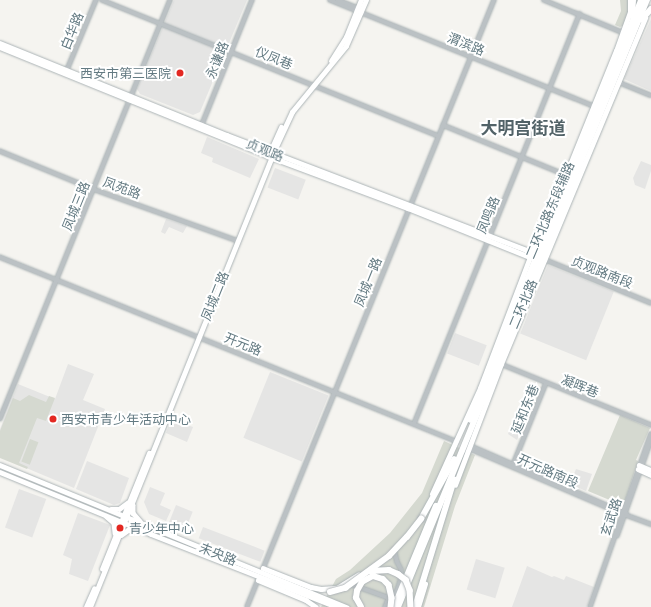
<!DOCTYPE html>
<meta charset="utf-8">
<style>
body{margin:0}
#map{position:relative;width:651px;height:607px;overflow:hidden;background:#f5f4f0;font-family:"Noto Sans","Noto Sans SC",sans-serif}
div>[style]{position:absolute}
[style*='--x']{left:calc(var(--x)*1px);top:calc(var(--y)*1px);width:calc(var(--w)*1px);rotate:calc(var(--a)*1deg)}
.built>*{inset:0;background:#e5e5e4;transform-origin:0 0}
.green>*{inset:0;background:#d5d9d0;transform-origin:0 0}
.roads{filter:drop-shadow(0 0 1px #acb4b6) drop-shadow(0 0 1px #acb4b6)}
.minor>*{height:3.5px;margin:-1.75px;padding:0 1.75px;transform-origin:1.75px;border-radius:1.75px;background:#bbc1c4}
.major>*{height:4.5px;margin:-2.25px;padding:0 2.25px;transform-origin:2.25px;border-radius:2.25px;background:#fff}
.highway>*{height:5.5px;margin:-2.75px;padding:0 2.75px;transform-origin:2.75px;border-radius:2.75px;background:#fff}
.bridges{filter:drop-shadow(0 0 1px #aeb4b7) drop-shadow(0 0 1px #aeb4b7)}
.highway-bridge>*{height:5.5px;margin:-2.75px;padding:0 2.75px;transform-origin:2.75px;border-radius:2.75px;background:#fff}
.dots>*{width:11px;height:11px;translate:-50% -50%;box-sizing:border-box;border:2px solid #fff;border-radius:50%}
span{translate:-50% -50%;white-space:nowrap;text-align:center;line-height:1.15;-webkit-text-stroke:4px #fff;paint-order:stroke}
.street-label{font-size:13px;color:#637a82}
.poi-label{font-size:13px;color:#637a82}
.right{translate:-100% -50%;text-align:right}
.left{translate:0 -50%;text-align:left}
.district-label{font-size:17px;color:#516267;font-weight:700}
</style>
<div id="map">
<div class="built">
<i style="clip-path:polygon(174px 0,247px 0,200px 112px,193px 115px,140px 94px,137px 89px)"></i>
<i style="clip-path:polygon(651px 19px,651px 91px,624px 79px)"></i>
<i style="clip-path:polygon(207px 137px,259px 159px,250px 178px,212px 162px,213px 158px,201px 153px)"></i>
<i style="clip-path:polygon(641px 161px,651px 165px,651px 171px,645px 189px,635px 185px,633px 178px)"></i>
<i style="left:275px;top:168px;width:33px;height:21px;rotate:21deg"></i>
<i style="clip-path:polygon(166px 219px,187px 226px,183px 233px,169px 227px,165px 234px,161px 232px)"></i>
<i style="left:548px;top:265px;width:71px;height:74px;rotate:22deg"></i>
<i style="left:455px;top:333px;width:34px;height:22px;rotate:21deg"></i>
<i style="clip-path:polygon(68px 364px,94px 374px,83px 400px,105px 409px,74px 488px,0 457px,0 429px,18px 384px,55px 399px)"></i>
<i style="left:270px;top:372px;width:63px;height:71px;rotate:22deg"></i>
<i style="clip-path:polygon(171px 420px,193px 427px,187px 442px,166px 433px)"></i>
<i style="clip-path:polygon(514px 420px,524px 425px,517px 440px,508px 434px)"></i>
<i style="clip-path:polygon(87px 461px,129px 478px,120px 503px,114px 505px,76px 489px)"></i>
<i style="clip-path:polygon(576px 469px,592px 474px,586px 491px,570px 484px)"></i>
<i style="clip-path:polygon(150px 487px,165px 493px,160px 505px,171px 510px,166px 521px,149px 514px,144px 502px)"></i>
<i style="left:19px;top:489px;width:29px;height:41px;rotate:20deg"></i>
<i style="left:176px;top:505px;width:18px;height:22px;rotate:22deg"></i>
<i style="clip-path:polygon(78px 513px,110px 525px,88px 581px,69px 574px,72px 559px,63px 555px)"></i>
<i style="left:203px;top:527px;width:66px;height:12px;rotate:21deg"></i>
<i style="left:476px;top:559px;width:30px;height:32px;rotate:17deg"></i>
<i style="clip-path:polygon(527px 566px,552px 577px,554px 576px,564px 580px,566px 576px,594px 587px,587px 607px,512px 607px)"></i>
</div>
<div class="green">
<i style="clip-path:polygon(620px 0,628px 0,628px 12px,623px 26px,620px 27px,615px 25px,621px 11px)"></i>
<i style="clip-path:polygon(29px 395px,46px 402px,49px 396px,55px 398px,46px 421px,37px 418px,19px 463px,28px 467px,27px 469px,0 458px,0 431px,13px 398px,20px 401px)"></i>
<i style="clip-path:polygon(620px 415px,650px 428px,636px 460px,638px 461px,625px 501px,619px 504px,588px 491px)"></i>
<i style="left:30px;top:439px;width:9px;height:24px;rotate:21deg"></i>
<i style="clip-path:polygon(444px 441px,475px 455px,455px 506px,424px 607px,321px 607px,336px 579px,350px 570px,390px 533px,422px 493px)"></i>
</div>
<div class="roads">
<div class="minor">
<i style="--x:102;--y:0;--w:363;--a:22"></i>
<i style="--x:330;--y:0;--w:284;--a:21.9"></i>
<i style="--x:338;--y:0;--w:24;--a:22"></i>
<i style="--x:544;--y:0;--w:87;--a:22.4"></i>
<i style="--x:67;--y:70;--w:76;--a:-67.5"></i>
<i style="--x:618;--y:82;--w:35;--a:22"></i>
<i style="--x:443;--y:125;--w:133;--a:22.1"></i>
<i style="--x:201;--y:127;--w:137;--a:-68.1"></i>
<i style="--x:0;--y:151;--w:100;--a:22.2"></i>
<i style="--x:93;--y:189;--w:154;--a:19.7"></i>
<i style="--x:0;--y:257;--w:493;--a:22"></i>
<i style="--x:546;--y:260;--w:113;--a:22.3"></i>
<i style="--x:501;--y:364;--w:162;--a:22.1"></i>
<i style="--x:0;--y:419;--w:452;--a:-67.9"></i>
<i style="--x:414;--y:424;--w:442;--a:-68"></i>
<i style="--x:469;--y:445;--w:172;--a:23.6"></i>
<i style="--x:463;--y:452;--w:6;--a:-39"></i>
<i style="--x:468;--y:448;--w:168;--a:23.1"></i>
<i style="--x:623;--y:514;--w:30;--a:20"></i>
<i style="--x:513;--y:465;--w:88;--a:-68.1"></i>
<i style="--x:617;--y:536;--w:102;--a:-70.5"></i>
<i style="--x:263;--y:569;--w:614;--a:-67.9"></i>
<i style="--x:350;--y:584;--w:41;--a:19.7"></i>
<i style="--x:247;--y:607;--w:31;--a:-68"></i>
<i style="--x:385;--y:607;--w:10;--a:-66"></i>
<i style="--x:389;--y:598;--w:11;--a:-41"></i>
<i style="--x:397;--y:591;--w:13;--a:-72"></i>
<i style="--x:401;--y:579;--w:9;--a:-90"></i>
<i style="--x:401;--y:570;--w:9;--a:-117"></i>
<i style="--x:397;--y:562;--w:12;--a:-104"></i>
<i style="--x:590;--y:607;--w:183;--a:-70.6"></i>
</div>
<div class="major">
<i style="--x:0;--y:43;--w:245;--a:22.1"></i>
<i style="--x:227;--y:135;--w:327;--a:21"></i>
<i style="--x:0;--y:47;--w:289;--a:22.1"></i>
<i style="--x:268;--y:156;--w:149;--a:20.4"></i>
<i style="--x:408;--y:208;--w:131;--a:21.9"></i>
<i style="--x:331;--y:61;--w:28;--a:-58"></i>
<i style="--x:346;--y:37;--w:40;--a:-68"></i>
<i style="--x:270;--y:152;--w:27;--a:-66"></i>
<i style="--x:0;--y:465;--w:375;--a:22.3"></i>
<i style="--x:639;--y:465;--w:13;--a:23"></i>
<i style="--x:638;--y:469;--w:14;--a:25"></i>
<i style="--x:0;--y:472;--w:163;--a:22.3"></i>
<i style="--x:151;--y:534;--w:200;--a:21.4"></i>
<i style="--x:455;--y:485;--w:129;--a:-69.2"></i>
<i style="--x:501;--y:364;--w:375;--a:-67.4"></i>
<i style="--x:432;--y:494;--w:116;--a:-65.6"></i>
<i style="--x:480;--y:388;--w:146;--a:-69.1"></i>
<i style="--x:532;--y:252;--w:37;--a:-64"></i>
<i style="--x:548;--y:219;--w:181;--a:-68"></i>
<i style="--x:616;--y:51;--w:41;--a:-70.3"></i>
<i style="--x:630;--y:12;--w:12;--a:-90"></i>
<i style="--x:133;--y:505;--w:8;--a:90"></i>
<i style="--x:133;--y:513;--w:11;--a:49"></i>
<i style="--x:111;--y:509;--w:8;--a:0"></i>
<i style="--x:119;--y:509;--w:10;--a:-37"></i>
<i style="--x:106;--y:516;--w:11;--a:41"></i>
<i style="--x:114;--y:523;--w:10;--a:84"></i>
<i style="--x:121;--y:535;--w:9;--a:-36"></i>
<i style="--x:128;--y:530;--w:9;--a:-6"></i>
<i style="--x:263;--y:568;--w:52;--a:21.6"></i>
<i style="--x:311;--y:587;--w:10;--a:11"></i>
<i style="--x:321;--y:589;--w:16;--a:-4"></i>
<i style="--x:337;--y:588;--w:25;--a:-32"></i>
<i style="--x:102;--y:569;--w:125;--a:-67.9"></i>
<i style="--x:258;--y:580;--w:52;--a:22.6"></i>
<i style="--x:306;--y:600;--w:12;--a:35"></i>
<i style="--x:86;--y:607;--w:20;--a:-66"></i>
<i style="--x:90;--y:607;--w:489;--a:-68"></i>
<i style="--x:273;--y:153;--w:45;--a:-65.1"></i>
<i style="--x:292;--y:112;--w:85;--a:-50.7"></i>
<i style="--x:346;--y:46;--w:50;--a:-66.5"></i>
<i style="--x:418;--y:607;--w:24;--a:-73"></i>
</div>
<div class="highway">
<i style="--x:632;--y:15;--w:15;--a:-86"></i>
<i style="--x:642;--y:19;--w:13;--a:-48"></i>
<i style="--x:470;--y:420;--w:453;--a:-67.8"></i>
<i style="--x:421;--y:519;--w:68;--a:-60.8"></i>
<i style="--x:394;--y:607;--w:109;--a:-67.4"></i>
<i style="--x:398;--y:607;--w:656;--a:-67.7"></i>
<i style="--x:415;--y:607;--w:133;--a:-72.9"></i>
</div>
</div>
<div class="bridges">
<div class="highway-bridge">
<i style="--x:371;--y:571;--w:18;--a:-3"></i>
<i style="--x:389;--y:570;--w:10;--a:24"></i>
<i style="--x:398;--y:574;--w:10;--a:37"></i>
<i style="--x:406;--y:580;--w:11;--a:68"></i>
<i style="--x:410;--y:590;--w:17;--a:87"></i>
<i style="--x:330;--y:592;--w:16;--a:-15"></i>
<i style="--x:345;--y:588;--w:54;--a:-36"></i>
<i style="--x:389;--y:556;--w:26;--a:-47"></i>
<i style="--x:407;--y:537;--w:23;--a:-52"></i>
<i style="--x:361;--y:607;--w:10;--a:-119"></i>
<i style="--x:356;--y:598;--w:7;--a:-82"></i>
<i style="--x:357;--y:591;--w:10;--a:-61"></i>
<i style="--x:362;--y:582;--w:13;--a:-29"></i>
<i style="--x:373;--y:576;--w:10;--a:17"></i>
<i style="--x:383;--y:579;--w:8;--a:45"></i>
<i style="--x:389;--y:585;--w:13;--a:77"></i>
<i style="--x:392;--y:598;--w:9;--a:96"></i>
</div>
</div>
<div class="dots">
<i style="left:180px;top:73px;background:#e32822"></i>
<i style="left:53px;top:419px;background:#e32822"></i>
<i style="left:120px;top:528px;background:#e32822"></i>
</div>
<div class="street-label">
<span style="left:72px;top:31px;rotate:-68deg">白华路</span>
<span style="left:466px;top:44px;rotate:22deg">渭滨路</span>
<span style="left:274px;top:58px;rotate:22deg">仪凤巷</span>
<span style="left:217px;top:60px;rotate:-68deg">永谦路</span>
<span style="left:265px;top:150px;rotate:22deg">贞观路</span>
<span style="left:122px;top:188px;rotate:20deg">凤苑路</span>
<span style="left:76px;top:206px;rotate:-68deg">凤城三路</span>
<span style="left:550px;top:210px;rotate:-67deg">二环北路东段辅路</span>
<span style="left:488px;top:215px;rotate:-68deg">凤鸣路</span>
<span style="left:602px;top:272px;rotate:22deg">贞观路南段</span>
<span style="left:368px;top:282px;rotate:-68deg">凤城一路</span>
<span style="left:215px;top:296px;rotate:-68deg">凤城二路</span>
<span style="left:523px;top:304px;rotate:-67deg">二环北路</span>
<span style="left:243px;top:344px;rotate:22deg">开元路</span>
<span style="left:580px;top:386px;rotate:22deg">凝晖巷</span>
<span style="left:525px;top:409px;rotate:-68deg">延和东巷</span>
<span style="left:548px;top:471px;rotate:24deg">开元路南段</span>
<span style="left:611px;top:517px;rotate:-71deg">玄武路</span>
<span style="left:218px;top:554px;rotate:22deg">未央路</span>
</div>
<div class="poi-label">
<span class="right" style="left:171px;top:73px">西安市第三医院</span>
<span class="left" style="left:61px;top:419px">西安市青少年活动中心</span>
<span class="left" style="left:129px;top:528px">青少年中心</span>
</div>
<div class="district-label">
<span style="left:523px;top:128px">大明宫街道</span>
</div>
</div>
